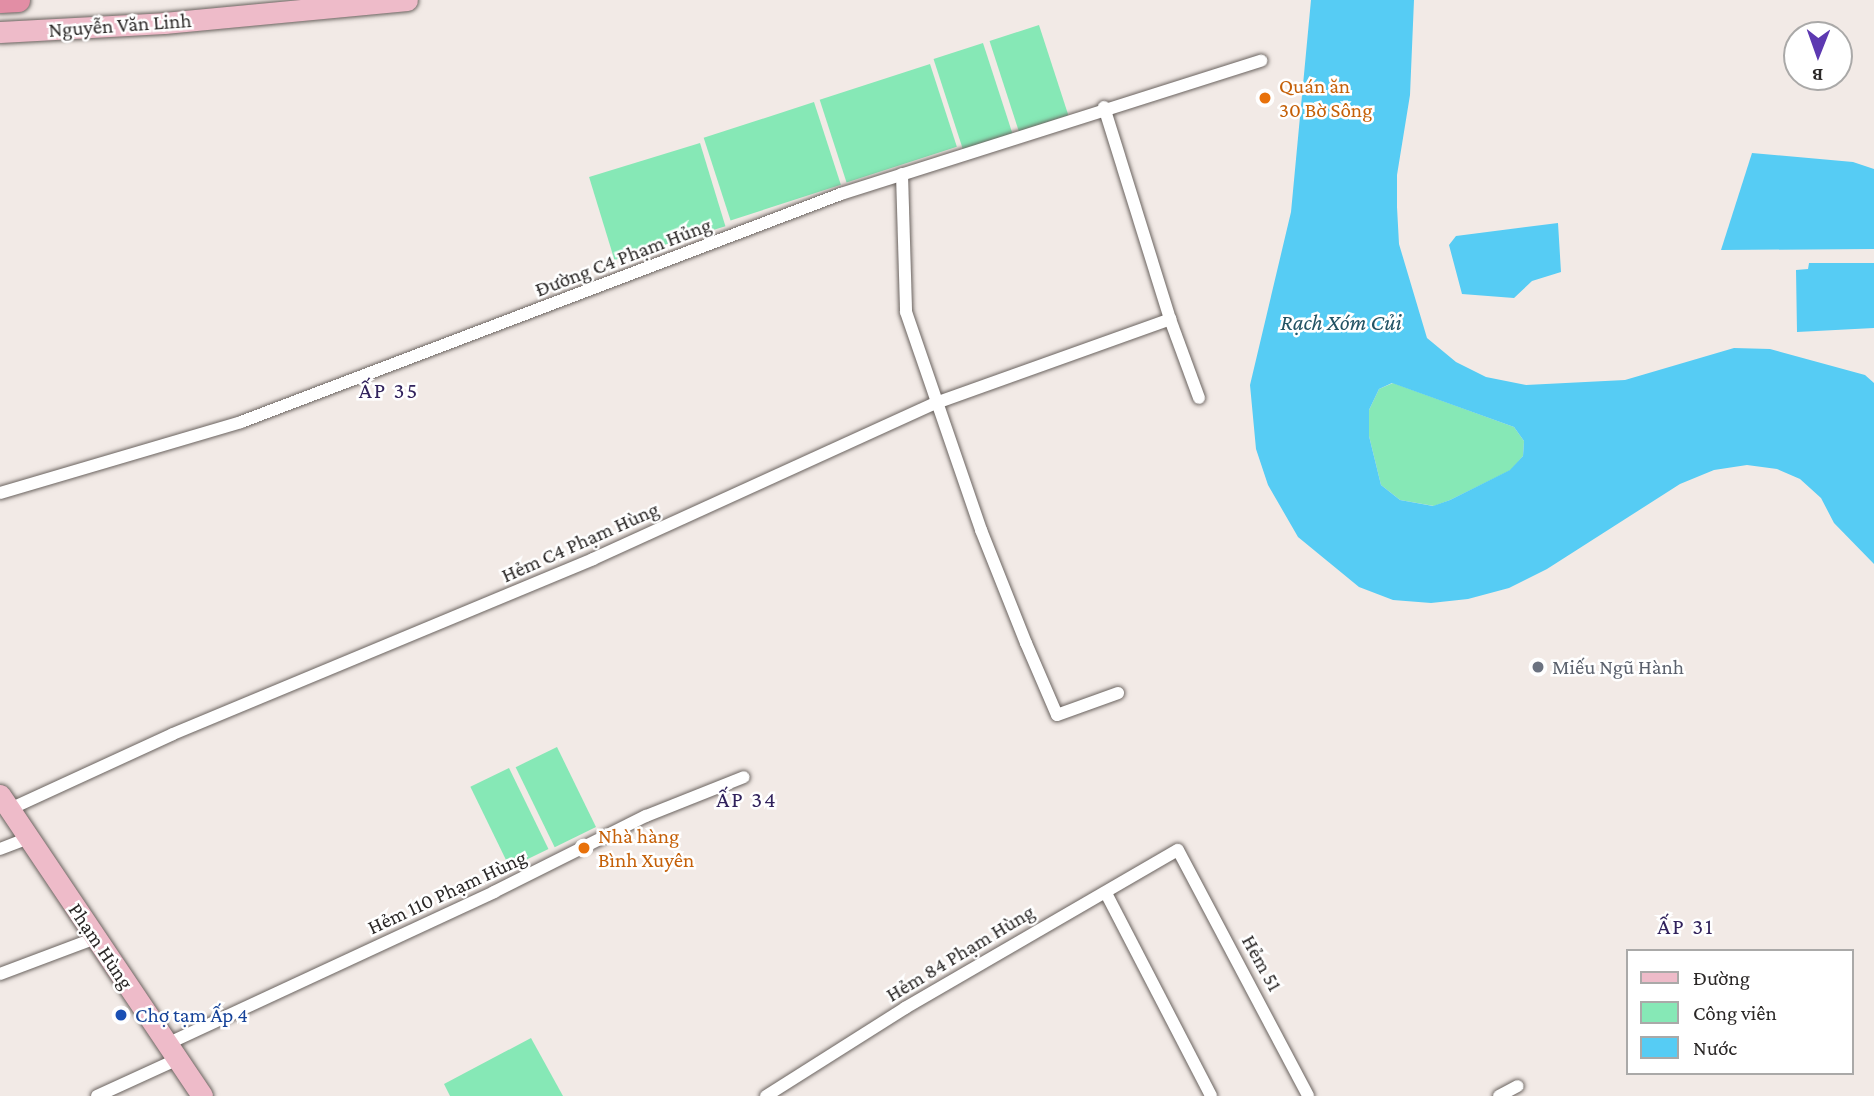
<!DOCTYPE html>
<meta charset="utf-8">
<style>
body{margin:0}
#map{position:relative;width:1874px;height:1096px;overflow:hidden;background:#f2eae6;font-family:"Crimson Pro",serif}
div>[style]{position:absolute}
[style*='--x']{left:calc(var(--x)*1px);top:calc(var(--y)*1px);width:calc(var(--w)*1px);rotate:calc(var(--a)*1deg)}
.green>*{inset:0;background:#86e8b6;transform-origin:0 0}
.water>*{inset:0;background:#56ccf4}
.roads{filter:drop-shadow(0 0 2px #6a635f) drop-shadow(0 0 2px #6a635f)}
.street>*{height:12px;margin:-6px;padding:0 6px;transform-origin:6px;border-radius:6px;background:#fff}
.primary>*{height:21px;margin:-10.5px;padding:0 10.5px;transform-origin:10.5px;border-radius:10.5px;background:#eebbc9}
.highway>*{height:23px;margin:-11.5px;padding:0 11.5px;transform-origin:11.5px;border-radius:11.5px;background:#e28ea5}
.dots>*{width:19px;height:19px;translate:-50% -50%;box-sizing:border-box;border:4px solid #fff;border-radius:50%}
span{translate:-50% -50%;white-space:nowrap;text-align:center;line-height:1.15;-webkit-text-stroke:5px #fff;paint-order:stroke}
.street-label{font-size:21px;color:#2a2726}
.food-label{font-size:21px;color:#c56008}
.left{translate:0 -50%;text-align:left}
.worship-label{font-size:21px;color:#5b616d}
.transit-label{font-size:21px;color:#164399}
.water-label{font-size:23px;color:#225364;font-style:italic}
.neighbourhood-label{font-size:23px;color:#31225c;letter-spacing:2px}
.legend{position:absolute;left:1626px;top:949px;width:228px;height:126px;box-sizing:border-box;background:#fff;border:2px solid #aaa9a8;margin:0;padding:9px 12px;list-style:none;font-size:21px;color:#2a2726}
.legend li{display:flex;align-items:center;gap:14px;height:35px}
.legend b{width:35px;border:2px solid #aaa9a8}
.north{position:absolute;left:1783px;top:21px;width:70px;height:70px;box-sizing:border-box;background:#fff;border:2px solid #aaa9a8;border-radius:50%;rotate:181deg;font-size:19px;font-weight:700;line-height:28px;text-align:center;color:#2a2726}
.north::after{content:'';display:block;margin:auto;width:24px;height:32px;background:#5d39b1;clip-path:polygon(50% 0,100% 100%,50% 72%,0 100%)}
</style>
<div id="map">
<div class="green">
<i style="left:1039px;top:25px;width:95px;height:52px;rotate:72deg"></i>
<i style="left:983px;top:43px;width:96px;height:52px;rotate:72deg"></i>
<i style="left:930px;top:64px;width:87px;height:116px;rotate:72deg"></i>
<i style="left:814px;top:102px;width:87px;height:116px;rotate:72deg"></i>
<i style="left:700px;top:143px;width:87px;height:116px;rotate:73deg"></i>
<i style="clip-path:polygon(1393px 383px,1514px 427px,1524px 441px,1523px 456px,1511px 470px,1450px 500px,1434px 506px,1400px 500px,1381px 485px,1369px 436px,1369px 410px,1379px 389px)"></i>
<i style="left:557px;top:747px;width:89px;height:46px;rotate:64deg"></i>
<i style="left:509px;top:768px;width:90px;height:43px;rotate:64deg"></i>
<i style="clip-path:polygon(531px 1038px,563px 1096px,450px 1096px,444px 1084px)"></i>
</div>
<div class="water">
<i style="clip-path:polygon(evenodd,1311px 0,1414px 0,1410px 95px,1397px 175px,1397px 207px,1399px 244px,1427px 338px,1456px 362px,1486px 377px,1526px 385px,1625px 380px,1734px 348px,1770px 349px,1865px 375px,1874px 383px,1874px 564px,1834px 523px,1821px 498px,1800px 479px,1777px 469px,1747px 465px,1714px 470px,1680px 484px,1547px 569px,1509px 588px,1468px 599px,1431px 603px,1393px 600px,1359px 587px,1298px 537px,1268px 485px,1256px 449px,1250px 385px,1291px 212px,1311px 0,1392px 383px,1514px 427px,1524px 441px,1523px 456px,1510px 470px,1450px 500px,1433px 506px,1400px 500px,1381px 485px,1369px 436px,1369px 410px,1379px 389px,1392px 383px)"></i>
<i style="clip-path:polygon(1752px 153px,1853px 162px,1874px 169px,1874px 249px,1721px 250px)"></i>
<i style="clip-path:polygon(1558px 223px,1561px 272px,1532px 281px,1514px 298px,1462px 294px,1449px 245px,1456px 236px)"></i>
<i style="clip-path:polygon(1809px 263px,1874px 263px,1874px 328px,1797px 332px,1796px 270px,1808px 269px)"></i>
</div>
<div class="roads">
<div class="street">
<i style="--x:1104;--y:107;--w:222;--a:72.7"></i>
<i style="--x:1170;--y:319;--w:84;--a:69.8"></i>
<i style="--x:902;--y:174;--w:138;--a:88.3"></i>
<i style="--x:906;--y:312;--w:231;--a:71"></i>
<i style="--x:981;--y:530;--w:122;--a:68.3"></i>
<i style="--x:1026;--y:643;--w:78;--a:66.7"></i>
<i style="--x:1057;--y:715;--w:65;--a:-19.8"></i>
<i style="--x:0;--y:493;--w:251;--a:-16.4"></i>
<i style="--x:241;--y:422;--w:642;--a:-20.81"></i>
<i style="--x:841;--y:194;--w:441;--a:-17.6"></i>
<i style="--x:10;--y:809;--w:179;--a:-24.7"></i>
<i style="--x:173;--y:734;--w:455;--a:-22.6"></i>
<i style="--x:593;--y:559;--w:377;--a:-24.5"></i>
<i style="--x:936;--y:403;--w:249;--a:-19.7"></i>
<i style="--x:0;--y:849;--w:31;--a:-21"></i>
<i style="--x:1107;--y:895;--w:226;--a:62.6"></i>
<i style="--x:0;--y:974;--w:103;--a:-20.6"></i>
<i style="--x:167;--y:1044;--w:361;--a:-24.9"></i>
<i style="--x:494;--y:892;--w:170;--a:-26.6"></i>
<i style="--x:646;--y:816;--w:105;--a:-21.7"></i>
<i style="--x:97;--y:1096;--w:89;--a:-24.6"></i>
<i style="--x:766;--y:1096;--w:165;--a:-32.3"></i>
<i style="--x:905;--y:1008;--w:315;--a:-30.1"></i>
<i style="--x:1178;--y:850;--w:278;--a:62.1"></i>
<i style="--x:1499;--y:1096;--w:21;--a:-28"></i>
</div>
<div class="primary">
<i style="--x:0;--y:32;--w:164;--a:-3.1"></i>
<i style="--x:164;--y:23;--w:244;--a:-5.4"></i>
<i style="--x:0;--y:795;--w:362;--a:56.1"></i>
</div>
<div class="highway">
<i style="--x:0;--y:1;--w:18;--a:-3"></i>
</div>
</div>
<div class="dots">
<i style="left:1265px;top:98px;background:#e8710a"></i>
<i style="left:1538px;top:667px;background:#6b7280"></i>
<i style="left:584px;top:848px;background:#e8710a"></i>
<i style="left:121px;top:1015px;background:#1a4fb4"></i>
</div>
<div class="street-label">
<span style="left:120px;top:25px;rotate:-4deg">Nguyễn Văn Linh</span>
<span style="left:623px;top:257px;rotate:-21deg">Đường C4 Phạm Hủng</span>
<span style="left:580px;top:542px;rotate:-24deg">Hẻm C4 Phạm Hùng</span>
<span style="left:447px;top:892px;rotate:-25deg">Hẻm 110 Phạm Hùng</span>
<span style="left:101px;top:946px;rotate:56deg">Phạm Hùng</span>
<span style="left:960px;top:953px;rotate:-31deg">Hẻm 84 Phạm Hùng</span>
<span style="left:1262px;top:963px;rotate:61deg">Hẻm 51</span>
</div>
<div class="food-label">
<span class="left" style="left:1279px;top:98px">Quán ăn<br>30 Bờ Sông</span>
<span class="left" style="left:598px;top:848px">Nhà hàng<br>Bình Xuyên</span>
</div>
<div class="worship-label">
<span class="left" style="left:1552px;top:667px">Miếu Ngũ Hành</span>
</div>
<div class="transit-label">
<span class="left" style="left:135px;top:1015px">Chợ tạm Ấp 4</span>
</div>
<div class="water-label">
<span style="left:1341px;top:322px">Rạch Xóm Củi</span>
</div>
<div class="neighbourhood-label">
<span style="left:389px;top:390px">ẤP 35</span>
<span style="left:747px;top:799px">ẤP 34</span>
<span style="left:1686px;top:926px">ẤP 31</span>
</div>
<ul class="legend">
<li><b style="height:9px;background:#eebbc9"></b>Đường</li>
<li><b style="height:19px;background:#86e8b6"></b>Công viên</li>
<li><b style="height:19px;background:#56ccf4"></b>Nước</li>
</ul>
<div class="north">B</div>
</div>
